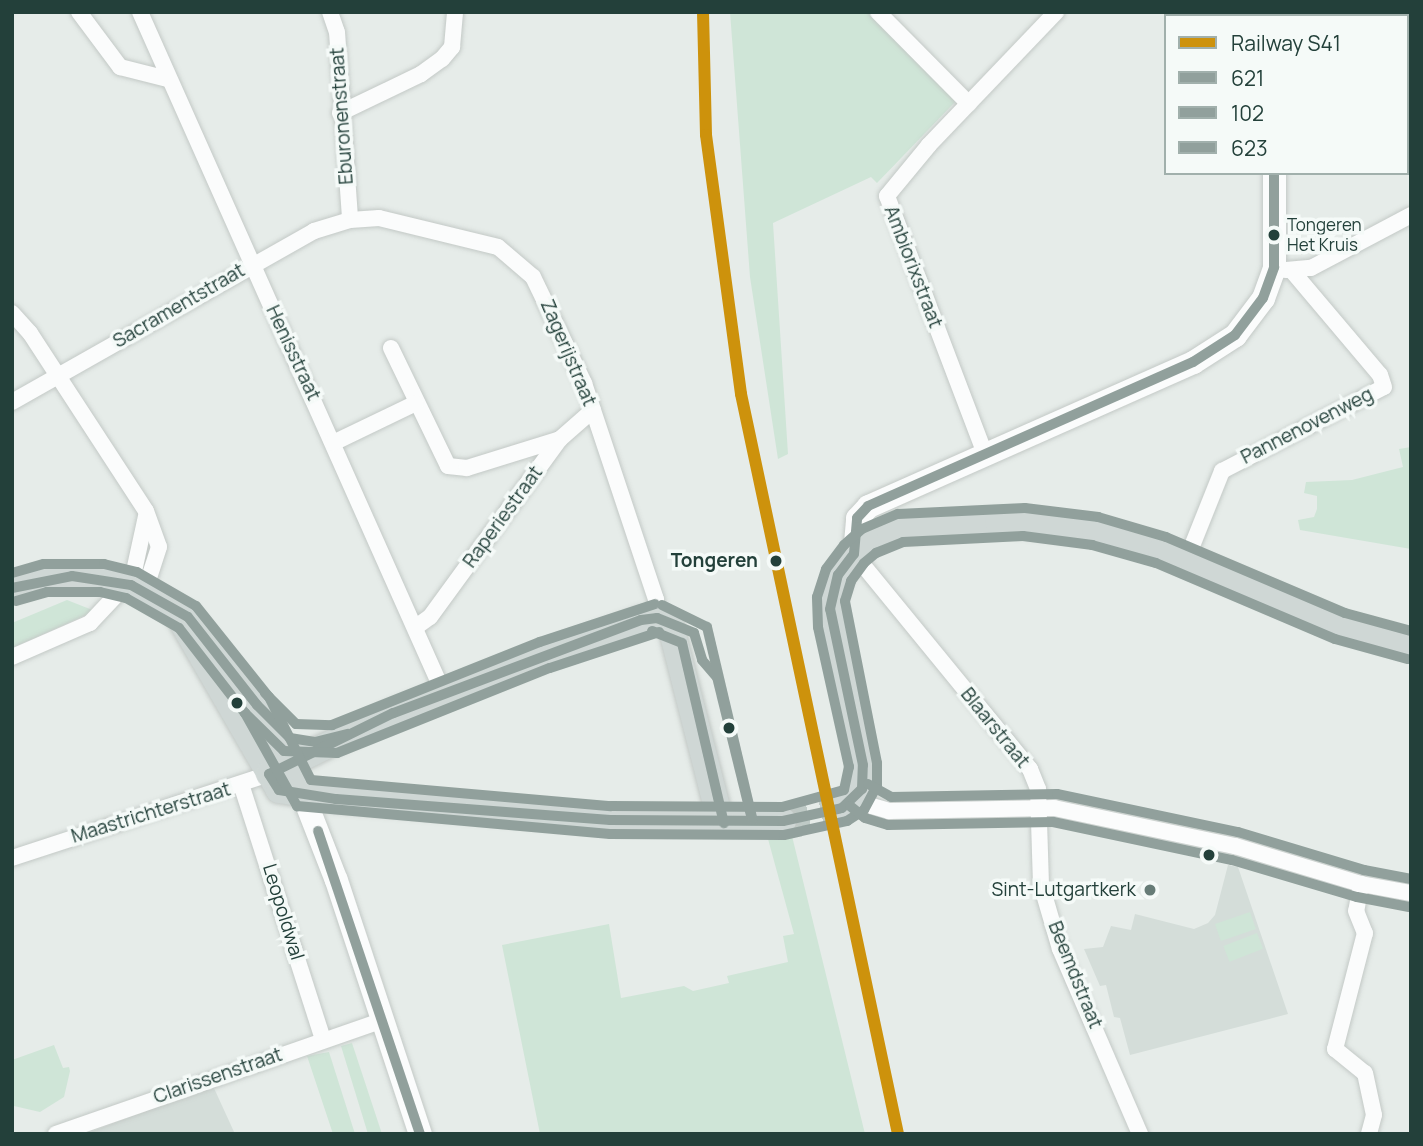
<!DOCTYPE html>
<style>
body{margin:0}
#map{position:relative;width:1423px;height:1146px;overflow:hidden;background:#e6ece9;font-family:Manrope,sans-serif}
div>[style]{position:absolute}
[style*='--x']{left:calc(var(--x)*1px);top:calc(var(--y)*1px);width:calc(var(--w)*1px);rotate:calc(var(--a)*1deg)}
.built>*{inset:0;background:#d4ddd9}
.green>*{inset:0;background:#cfe5d7;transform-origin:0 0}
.primary-tunnel>*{height:26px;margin-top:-13px;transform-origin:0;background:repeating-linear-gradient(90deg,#bfcac6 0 26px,transparent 0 39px)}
.roads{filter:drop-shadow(0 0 2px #c3c9c6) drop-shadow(0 0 2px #c3c9c6)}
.street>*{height:16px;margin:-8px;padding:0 8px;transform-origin:8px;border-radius:8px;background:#fbfcfc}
.secondary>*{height:23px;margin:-11.5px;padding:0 11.5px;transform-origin:11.5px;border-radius:11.5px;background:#fbfcfc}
.primary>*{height:26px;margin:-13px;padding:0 13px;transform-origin:13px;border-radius:13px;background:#cfd7d5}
.bus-1>*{height:10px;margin:-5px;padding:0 5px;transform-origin:5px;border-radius:5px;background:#91a09c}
.bus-2>*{height:10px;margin:-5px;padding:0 5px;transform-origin:5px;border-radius:5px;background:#91a09c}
.bus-3>*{height:10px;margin:-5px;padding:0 5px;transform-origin:5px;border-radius:5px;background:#91a09c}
.rail-1>*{height:12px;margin:-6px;padding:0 6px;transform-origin:6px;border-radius:6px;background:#cd920c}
.dots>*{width:19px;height:19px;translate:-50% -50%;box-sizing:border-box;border:4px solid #f5faf8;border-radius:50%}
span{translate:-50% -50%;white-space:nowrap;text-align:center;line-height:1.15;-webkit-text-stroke:7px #f5faf8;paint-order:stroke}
.bus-label{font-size:17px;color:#23403a}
.left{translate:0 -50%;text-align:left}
.street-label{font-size:19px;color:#23403a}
.stop-label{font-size:19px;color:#23403a;font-weight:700}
.right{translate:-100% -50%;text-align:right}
.poi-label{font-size:19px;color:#23403a}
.frame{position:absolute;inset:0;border:14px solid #23403a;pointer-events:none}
.legend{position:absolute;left:1164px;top:14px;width:245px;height:161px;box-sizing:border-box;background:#f5faf8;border:2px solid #a1b0ac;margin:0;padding:9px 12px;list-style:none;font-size:21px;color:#23403a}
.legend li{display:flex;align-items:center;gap:14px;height:35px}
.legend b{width:35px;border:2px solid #a1b0ac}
</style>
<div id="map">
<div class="built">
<i style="clip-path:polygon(1228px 865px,1238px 867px,1288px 1014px,1130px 1055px,1120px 1018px,1114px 1017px,1106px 985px,1100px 986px,1084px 949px,1103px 947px,1111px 926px,1131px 930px,1135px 914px,1194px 929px,1208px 923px,1215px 915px)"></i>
<i style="clip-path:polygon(213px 1086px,235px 1134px,85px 1134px)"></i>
</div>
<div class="green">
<i style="clip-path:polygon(730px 12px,873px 12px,951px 92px,955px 102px,877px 183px,871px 177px,773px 223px,788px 454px,778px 459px,750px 277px)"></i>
<i style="clip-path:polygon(1411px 447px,1411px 549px,1300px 530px,1298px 520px,1314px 517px,1317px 509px,1317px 496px,1304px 493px,1306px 482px,1352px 480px,1403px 467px,1399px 449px)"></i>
<i style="clip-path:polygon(67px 600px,95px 611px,12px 648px,12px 623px)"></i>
<i style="clip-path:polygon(792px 836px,865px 1134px,540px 1134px,502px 945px,609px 924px,621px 998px,684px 986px,693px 991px,729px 983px,727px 976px,788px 962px,783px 936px,794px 934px,768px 839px)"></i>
<i style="left:1250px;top:912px;width:18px;height:37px;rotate:71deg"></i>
<i style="left:1257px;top:933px;width:17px;height:36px;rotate:69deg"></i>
<i style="clip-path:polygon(352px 1043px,382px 1134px,368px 1134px,341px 1046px)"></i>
<i style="clip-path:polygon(54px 1045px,63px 1068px,69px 1067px,70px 1071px,64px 1097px,40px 1112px,14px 1106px,12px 1060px)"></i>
<i style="clip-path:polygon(329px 1052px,355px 1134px,333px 1134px,307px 1056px)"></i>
</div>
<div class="primary-tunnel">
<i style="--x:783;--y:821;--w:60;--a:-12.4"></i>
</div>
<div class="roads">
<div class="street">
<i style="--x:79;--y:12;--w:69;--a:53.3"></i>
<i style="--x:120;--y:67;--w:49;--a:14.3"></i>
<i style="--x:140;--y:12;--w:747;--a:65.98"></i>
<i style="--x:330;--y:12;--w:21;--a:71"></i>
<i style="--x:337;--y:32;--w:188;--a:86"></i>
<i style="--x:878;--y:12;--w:129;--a:45.3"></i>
<i style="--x:340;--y:113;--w:90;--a:-25.7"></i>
<i style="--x:421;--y:74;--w:26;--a:-36"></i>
<i style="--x:442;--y:59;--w:16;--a:-50"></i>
<i style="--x:452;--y:47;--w:35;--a:-85"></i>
<i style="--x:1286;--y:270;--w:25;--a:-5"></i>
<i style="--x:1311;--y:268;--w:113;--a:-27.9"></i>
<i style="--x:12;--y:313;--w:27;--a:48"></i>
<i style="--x:30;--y:333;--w:212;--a:56.9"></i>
<i style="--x:146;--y:511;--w:38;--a:70"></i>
<i style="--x:159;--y:547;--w:32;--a:108"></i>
<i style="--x:149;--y:577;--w:30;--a:156"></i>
<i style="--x:122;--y:589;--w:47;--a:133.3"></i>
<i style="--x:90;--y:623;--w:85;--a:156.4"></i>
<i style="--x:391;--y:348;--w:131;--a:64.2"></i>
<i style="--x:448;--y:466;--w:19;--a:6"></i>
<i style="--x:467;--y:468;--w:97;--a:-17.3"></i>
<i style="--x:12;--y:402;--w:347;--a:-29.5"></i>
<i style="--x:314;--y:231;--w:38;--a:-17"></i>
<i style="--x:350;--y:220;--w:29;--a:-4"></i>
<i style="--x:379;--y:218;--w:122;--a:13.7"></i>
<i style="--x:498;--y:247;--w:46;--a:40.6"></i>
<i style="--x:533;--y:277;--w:118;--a:64.3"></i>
<i style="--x:584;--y:383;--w:228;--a:71.6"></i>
<i style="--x:656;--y:599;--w:19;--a:87"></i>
<i style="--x:333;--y:443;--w:92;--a:-25.7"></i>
<i style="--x:985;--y:454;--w:276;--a:-110.8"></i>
<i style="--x:887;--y:196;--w:66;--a:-50.5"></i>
<i style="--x:929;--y:145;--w:184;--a:-46.3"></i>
<i style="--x:854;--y:554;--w:278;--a:50.7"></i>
<i style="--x:1030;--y:769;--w:22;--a:68"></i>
<i style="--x:1038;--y:789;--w:95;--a:88.2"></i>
<i style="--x:1041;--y:884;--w:68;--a:73.7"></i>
<i style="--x:1060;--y:949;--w:202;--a:66.6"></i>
<i style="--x:1186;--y:561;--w:97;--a:-68.2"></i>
<i style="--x:1222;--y:471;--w:182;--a:-27.4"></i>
<i style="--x:1384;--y:387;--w:13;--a:-108"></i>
<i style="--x:1380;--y:375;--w:136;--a:-130.2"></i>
<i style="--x:131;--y:585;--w:71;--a:-77.7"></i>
<i style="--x:416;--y:627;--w:17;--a:-36"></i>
<i style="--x:430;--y:617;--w:220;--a:-53.9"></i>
<i style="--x:560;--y:439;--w:44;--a:-41.3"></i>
<i style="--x:241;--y:784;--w:269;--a:72.2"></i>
<i style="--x:859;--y:795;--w:17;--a:40"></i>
<i style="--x:872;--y:806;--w:18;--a:16"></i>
<i style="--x:889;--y:811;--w:165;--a:-1"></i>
<i style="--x:1054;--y:808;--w:185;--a:11.9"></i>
<i style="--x:1235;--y:846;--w:132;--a:16.8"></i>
<i style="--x:1361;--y:884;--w:51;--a:10.2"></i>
<i style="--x:12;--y:858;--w:270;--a:-18.1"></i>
<i style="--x:1361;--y:884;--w:27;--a:100"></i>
<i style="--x:1356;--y:911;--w:24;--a:68"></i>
<i style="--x:1365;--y:933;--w:120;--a:104.5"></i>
<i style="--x:1335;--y:1049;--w:38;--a:39"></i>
<i style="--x:1365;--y:1073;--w:43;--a:77.9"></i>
<i style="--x:1374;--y:1115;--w:20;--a:105"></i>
<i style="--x:56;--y:1134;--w:344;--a:-19.2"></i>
</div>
<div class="secondary">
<i style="--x:1291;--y:16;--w:4;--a:-63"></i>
<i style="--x:854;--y:554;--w:36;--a:-85"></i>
<i style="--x:857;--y:518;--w:16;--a:-47"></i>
<i style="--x:868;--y:506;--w:355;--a:-23.9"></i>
<i style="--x:1193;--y:362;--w:50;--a:-32.7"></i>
<i style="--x:1235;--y:335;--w:46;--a:-52.9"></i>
<i style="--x:1263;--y:298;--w:33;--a:-70"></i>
<i style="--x:1274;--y:267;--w:94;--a:-90"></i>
<i style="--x:302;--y:793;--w:93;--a:68.7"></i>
<i style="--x:336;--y:880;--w:268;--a:71.7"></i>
</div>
<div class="primary">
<i style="--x:12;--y:588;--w:34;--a:-17"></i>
<i style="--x:45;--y:578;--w:57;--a:0"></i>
<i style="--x:102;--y:578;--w:30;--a:14"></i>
<i style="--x:131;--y:585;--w:65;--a:29.3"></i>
<i style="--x:188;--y:617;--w:112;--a:51.9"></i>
<i style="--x:257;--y:705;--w:83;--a:62.8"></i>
<i style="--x:174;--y:608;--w:210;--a:60"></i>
<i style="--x:279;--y:790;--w:58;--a:9"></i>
<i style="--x:336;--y:799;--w:275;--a:4.4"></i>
<i style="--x:610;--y:820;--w:173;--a:0.3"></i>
<i style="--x:269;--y:774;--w:138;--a:-26.2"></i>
<i style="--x:393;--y:713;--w:265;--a:-20.6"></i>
<i style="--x:641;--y:620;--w:16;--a:-7"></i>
<i style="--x:657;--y:618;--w:17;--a:33"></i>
<i style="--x:671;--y:627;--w:198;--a:75.7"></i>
<i style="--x:842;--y:808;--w:28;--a:-44"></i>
<i style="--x:862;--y:789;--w:24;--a:-88"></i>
<i style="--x:863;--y:765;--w:144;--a:-102.4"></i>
<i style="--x:832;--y:624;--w:25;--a:-92"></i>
<i style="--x:831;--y:599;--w:43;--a:-66.4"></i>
<i style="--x:848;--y:560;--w:28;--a:-44"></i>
<i style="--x:868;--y:541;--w:24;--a:-24"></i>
<i style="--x:890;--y:531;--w:108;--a:-4.8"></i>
<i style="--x:998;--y:522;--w:97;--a:5.3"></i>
<i style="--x:1095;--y:531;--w:69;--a:16.1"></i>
<i style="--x:1161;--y:550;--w:194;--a:23"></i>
<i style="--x:1340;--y:626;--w:74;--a:15.7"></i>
</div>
</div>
<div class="bus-1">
<i style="--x:854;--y:554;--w:36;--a:-85"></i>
<i style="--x:857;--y:518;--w:16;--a:-47"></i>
<i style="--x:868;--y:506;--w:355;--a:-23.9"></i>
<i style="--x:1193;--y:362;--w:50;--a:-32.7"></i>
<i style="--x:1235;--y:335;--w:46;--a:-52.9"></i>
<i style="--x:1263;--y:298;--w:33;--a:-70"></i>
<i style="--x:1274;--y:267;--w:94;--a:-90"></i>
<i style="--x:12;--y:588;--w:61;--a:-11.3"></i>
<i style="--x:72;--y:576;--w:60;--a:8.7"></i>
<i style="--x:131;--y:585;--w:65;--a:29.3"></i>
<i style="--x:188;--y:617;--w:112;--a:51.9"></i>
<i style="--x:257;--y:705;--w:47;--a:45"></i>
<i style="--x:290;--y:738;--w:25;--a:9"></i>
<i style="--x:315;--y:742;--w:34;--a:-14"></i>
<i style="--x:657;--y:618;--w:16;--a:173"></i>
<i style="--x:641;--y:620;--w:265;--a:159.4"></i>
<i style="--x:393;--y:713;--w:138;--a:153.8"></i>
<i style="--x:269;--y:774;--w:19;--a:58"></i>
<i style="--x:279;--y:790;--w:58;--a:9"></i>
<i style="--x:336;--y:799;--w:275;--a:4.4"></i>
<i style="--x:610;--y:820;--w:173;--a:0.3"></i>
<i style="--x:783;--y:821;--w:60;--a:-12.4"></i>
<i style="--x:842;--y:808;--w:28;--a:-44"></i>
<i style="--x:862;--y:789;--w:24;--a:-88"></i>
<i style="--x:863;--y:765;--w:159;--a:-101.9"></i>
<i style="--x:830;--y:609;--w:35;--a:-77"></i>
<i style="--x:838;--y:575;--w:26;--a:-53"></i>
<i style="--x:657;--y:618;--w:40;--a:22"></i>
<i style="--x:694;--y:633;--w:28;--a:73"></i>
<i style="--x:702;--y:660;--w:23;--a:49"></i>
<i style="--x:717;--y:677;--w:147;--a:76.2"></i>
<i style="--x:318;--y:831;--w:320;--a:71.4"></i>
</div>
<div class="bus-2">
<i style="--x:16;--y:601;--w:32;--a:-16"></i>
<i style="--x:47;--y:592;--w:53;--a:0"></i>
<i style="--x:100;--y:592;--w:27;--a:13"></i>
<i style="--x:126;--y:598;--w:61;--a:29.5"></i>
<i style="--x:179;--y:628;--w:108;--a:52.2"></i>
<i style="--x:245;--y:713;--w:107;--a:60.8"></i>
<i style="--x:297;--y:806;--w:314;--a:5.1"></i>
<i style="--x:610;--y:834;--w:174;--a:0.3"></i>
<i style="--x:784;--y:835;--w:65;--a:-12.5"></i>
<i style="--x:847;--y:821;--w:20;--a:-33"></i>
<i style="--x:864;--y:810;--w:27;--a:-62"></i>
<i style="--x:877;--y:786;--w:23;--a:-90"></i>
<i style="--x:877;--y:763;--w:165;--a:-101.2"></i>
<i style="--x:845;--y:601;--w:21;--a:-73"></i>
<i style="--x:851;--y:581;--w:22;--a:-54"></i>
<i style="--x:864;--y:563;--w:16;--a:-40"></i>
<i style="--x:876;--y:553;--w:29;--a:-22"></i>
<i style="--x:903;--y:542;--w:120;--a:-2.9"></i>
<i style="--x:1023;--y:536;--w:70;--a:7.4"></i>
<i style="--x:1092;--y:545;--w:66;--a:15.7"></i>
<i style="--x:1156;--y:563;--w:194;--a:23"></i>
<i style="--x:1335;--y:639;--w:75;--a:15.5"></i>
<i style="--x:652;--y:631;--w:32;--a:22"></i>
<i style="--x:682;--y:643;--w:185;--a:76.9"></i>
<i style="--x:245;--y:713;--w:54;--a:44.3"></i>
<i style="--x:284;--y:751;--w:53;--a:2.2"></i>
<i style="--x:337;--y:753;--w:229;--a:-21.8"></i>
<i style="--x:550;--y:668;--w:115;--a:-18.3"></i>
<i style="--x:850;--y:806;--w:19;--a:39"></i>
<i style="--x:865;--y:818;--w:24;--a:17"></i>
<i style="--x:888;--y:825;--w:165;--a:-1"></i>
<i style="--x:1053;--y:822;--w:183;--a:12"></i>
<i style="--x:1232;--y:860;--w:130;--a:16.5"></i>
<i style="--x:1357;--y:897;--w:53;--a:10.9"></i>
</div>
<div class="bus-3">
<i style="--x:12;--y:573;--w:33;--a:-16"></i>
<i style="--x:44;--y:564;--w:60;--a:0"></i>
<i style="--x:104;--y:564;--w:34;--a:14"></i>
<i style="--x:137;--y:572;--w:68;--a:30"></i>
<i style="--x:196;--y:606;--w:117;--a:51.3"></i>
<i style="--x:269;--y:697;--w:93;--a:63.2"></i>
<i style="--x:311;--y:780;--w:301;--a:5"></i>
<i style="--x:611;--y:806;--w:171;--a:0.3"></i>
<i style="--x:782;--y:807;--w:64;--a:-15.3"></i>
<i style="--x:844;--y:790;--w:24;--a:-78"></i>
<i style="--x:849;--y:767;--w:143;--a:-102.5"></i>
<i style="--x:818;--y:627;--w:30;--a:-92"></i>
<i style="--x:817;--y:597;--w:29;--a:-72"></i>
<i style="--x:826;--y:569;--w:30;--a:-53"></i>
<i style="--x:844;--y:545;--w:24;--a:-42"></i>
<i style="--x:862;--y:529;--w:39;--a:-23"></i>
<i style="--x:898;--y:514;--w:127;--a:-2.7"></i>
<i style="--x:1025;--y:508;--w:74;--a:7"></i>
<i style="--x:1098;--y:517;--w:71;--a:16.4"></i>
<i style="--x:1166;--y:537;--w:194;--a:23"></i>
<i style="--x:1345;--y:613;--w:68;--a:15.3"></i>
<i style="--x:662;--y:605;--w:50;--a:26.1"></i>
<i style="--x:707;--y:627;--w:195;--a:76.7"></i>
<i style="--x:265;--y:693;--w:44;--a:45"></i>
<i style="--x:296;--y:724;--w:36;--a:2"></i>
<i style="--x:332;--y:725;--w:224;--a:-21.8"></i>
<i style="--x:540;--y:642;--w:121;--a:-18.3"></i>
<i style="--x:868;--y:784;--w:26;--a:29"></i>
<i style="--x:891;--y:797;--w:166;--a:-1"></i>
<i style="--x:1057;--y:794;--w:185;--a:11.9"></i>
<i style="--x:1238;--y:832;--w:132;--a:16.8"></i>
<i style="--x:1364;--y:870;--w:48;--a:10.8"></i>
</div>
<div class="rail-1">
<i style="--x:703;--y:12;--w:123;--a:88.6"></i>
<i style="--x:706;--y:135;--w:261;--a:82.3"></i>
<i style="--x:741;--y:394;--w:756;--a:78.02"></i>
</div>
<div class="dots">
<i style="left:1274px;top:235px;background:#23403a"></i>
<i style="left:776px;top:561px;background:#23403a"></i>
<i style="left:237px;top:703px;background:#23403a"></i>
<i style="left:729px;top:728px;background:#23403a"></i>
<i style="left:1209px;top:855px;background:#23403a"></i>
<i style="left:1150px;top:890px;background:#677c77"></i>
</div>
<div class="bus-label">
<span class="left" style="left:1287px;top:235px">Tongeren<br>Het Kruis</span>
</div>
<div class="street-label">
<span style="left:342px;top:116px;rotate:-94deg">Eburonenstraat</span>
<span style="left:913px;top:267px;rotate:69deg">Ambiorixstraat</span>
<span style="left:179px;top:306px;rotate:-30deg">Sacramentstraat</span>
<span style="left:293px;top:353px;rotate:65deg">Henisstraat</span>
<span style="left:568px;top:353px;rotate:67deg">Zagerijstraat</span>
<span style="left:1307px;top:426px;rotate:-27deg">Pannenovenweg</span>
<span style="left:503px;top:517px;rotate:-54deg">Raperiestraat</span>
<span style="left:995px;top:728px;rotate:51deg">Blaarstraat</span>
<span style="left:151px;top:813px;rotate:-17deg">Maastrichterstraat</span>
<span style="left:283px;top:912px;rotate:73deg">Leopoldwal</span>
<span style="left:1075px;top:975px;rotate:68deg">Beemdstraat</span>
<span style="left:218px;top:1076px;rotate:-19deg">Clarissenstraat</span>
</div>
<div class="stop-label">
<span class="right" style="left:758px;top:561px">Tongeren</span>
</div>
<div class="poi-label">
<span class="right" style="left:1136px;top:890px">Sint-Lutgartkerk</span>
</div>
<div class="frame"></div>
<ul class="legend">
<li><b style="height:9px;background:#cd920c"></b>Railway S41</li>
<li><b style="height:9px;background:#91a09c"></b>621</li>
<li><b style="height:9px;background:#91a09c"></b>102</li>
<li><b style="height:9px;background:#91a09c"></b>623</li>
</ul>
</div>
